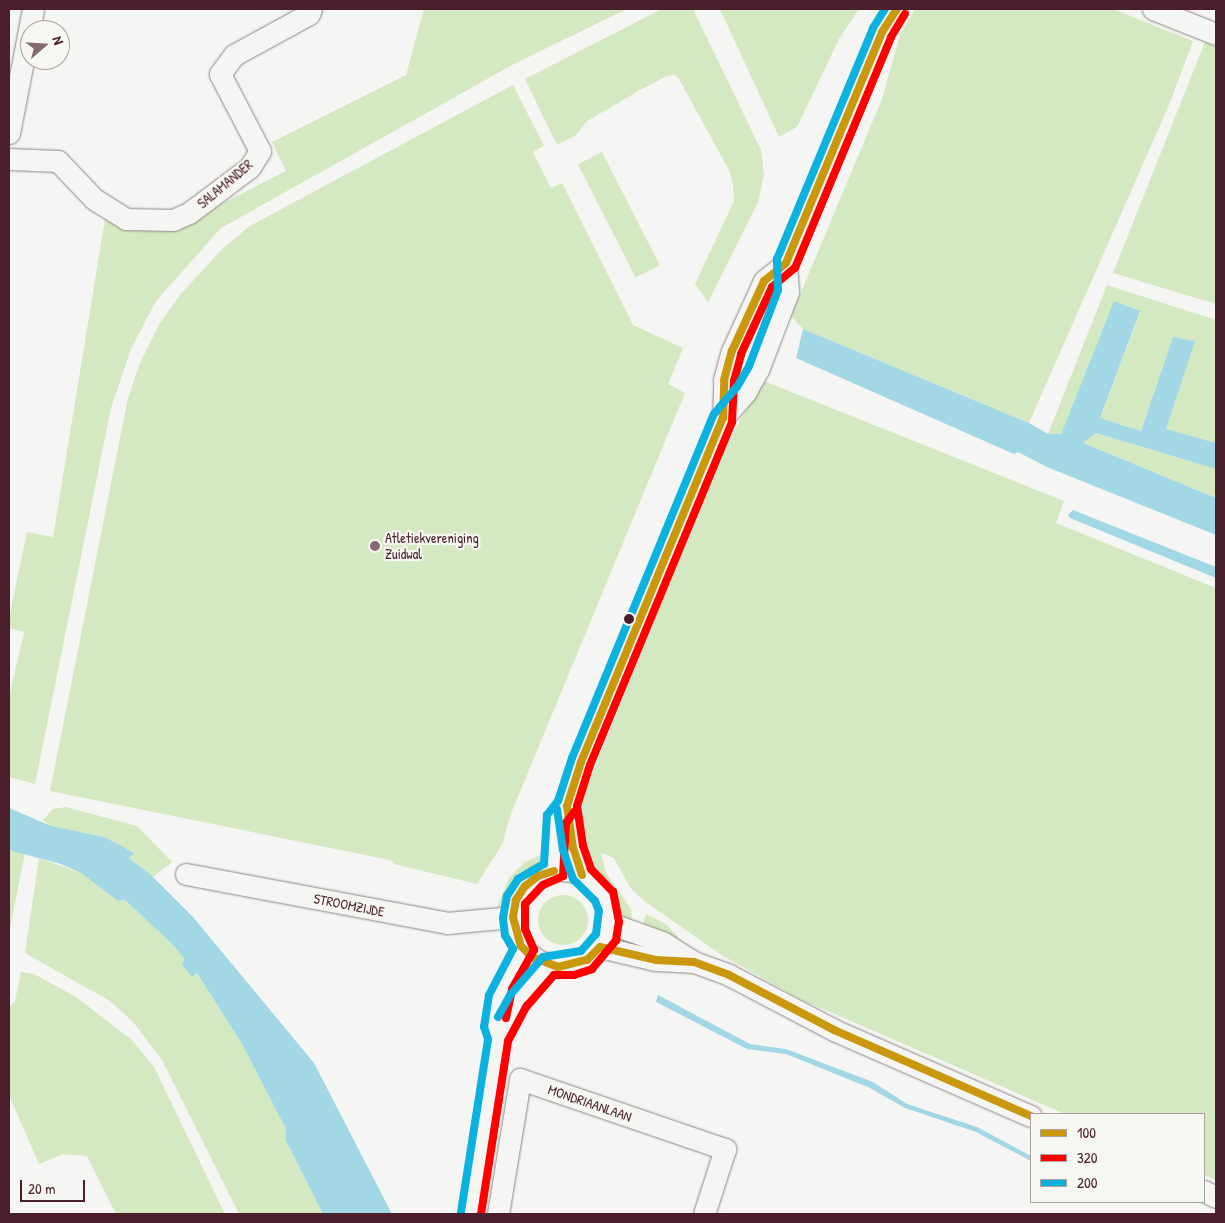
<!DOCTYPE html>
<style>
body{margin:0}
#map{position:relative;width:1225px;height:1223px;overflow:hidden;background:#f5f5f3;font-family:"Patrick Hand",sans-serif}
div>[style]{position:absolute}
[style*='--x']{left:calc(var(--x)*1px);top:calc(var(--y)*1px);width:calc(var(--w)*1px);rotate:calc(var(--a)*1deg)}
.green>*{inset:0;background:#d4e8c1;transform-origin:0 0}
.round{border-radius:50%}
.water>*{inset:0;background:#a2d7e6}
.roads{filter:drop-shadow(0 0 1px #8f8788) drop-shadow(0 0 1px #8f8788)}
.minor>*{height:21px;margin:-10.5px;padding:0 10.5px;transform-origin:10.5px;border-radius:10.5px;background:#f5f5f3}
.minor>.ring{margin:-10.5px;padding:0;box-sizing:content-box;background:none;border:21px solid #f5f5f3;border-radius:50%}
.bus-1>*{height:8px;margin:-4px;padding:0 4px;transform-origin:4px;border-radius:4px;background:#c9980d}
.bus-2>*{height:8px;margin:-4px;padding:0 4px;transform-origin:4px;border-radius:4px;background:#f00}
.bus-3>*{height:8px;margin:-4px;padding:0 4px;transform-origin:4px;border-radius:4px;background:#0bb2df}
.dots>*{width:14px;height:14px;translate:-50% -50%;box-sizing:border-box;border:2px solid #f6f6f2;border-radius:50%}
span{translate:-50% -50%;white-space:nowrap;text-align:center;line-height:1.15;-webkit-text-stroke:4.5px #f6f6f2;paint-order:stroke}
.street-label{font-size:14px;color:#4a1f2b}
.poi-label{font-size:14px;color:#4a1f2b}
.left{translate:0 -50%;text-align:left}
.frame{position:absolute;inset:0;border:10px solid #4a1f2b;pointer-events:none}
.legend{position:absolute;left:1030px;top:1113px;width:175px;height:90px;box-sizing:border-box;background:#f6f6f2;border:1px solid #b1a0a2;margin:0;padding:6px 9px;list-style:none;font-size:15px;color:#4a1f2b}
.legend li{display:flex;align-items:center;gap:10px;height:25px}
.legend b{width:25px;border:1px solid #b1a0a2}
.north{position:absolute;left:20px;top:20px;width:50px;height:50px;box-sizing:border-box;background:#f6f6f2;border:1px solid #b1a0a2;border-radius:50%;rotate:71deg;font-size:14px;font-weight:700;line-height:20px;text-align:center;color:#4a1f2b}
.north::after{content:'';display:block;margin:auto;width:18px;height:22px;background:#866a71;clip-path:polygon(50% 0,100% 100%,50% 72%,0 100%)}
.scale{position:absolute;left:20px;top:1180px;width:65px;height:22px;box-sizing:border-box;border:2px solid #4a1f2b;border-top:0;padding-left:6px;font-size:15px;line-height:18px;white-space:nowrap;color:#4a1f2b;-webkit-text-stroke:4px #f6f6f2;paint-order:stroke}
</style>
<div id="map">
<div class="green">
<i style="clip-path:polygon(424px 9px,627px 9px,516px 63px,221px 228px,156px 301px,131px 349px,111px 408px,35px 784px,9px 777px,9px 697px,24px 632px,9px 628px,9px 618px,27px 532px,53px 537px,105px 219px,174px 228px,286px 171px,272px 142px,406px 75px)"></i>
<i style="clip-path:polygon(662px 9px,693px 9px,761px 150px,764px 175px,758px 202px,708px 302px,695px 284px,734px 201px,733px 186px,730px 172px,679px 79px,675px 75px,667px 76px,640px 90px,587px 121px,576px 135px,557px 145px,525px 79px)"></i>
<i style="clip-path:polygon(720px 9px,859px 9px,839px 39px,797px 127px,779px 137px)"></i>
<i style="clip-path:polygon(915px 9px,1113px 9px,1193px 41px,1169px 105px,1029px 423px,803px 329px,791px 316px,882px 99px,900px 35px)"></i>
<i style="clip-path:polygon(1205px 42px,1216px 47px,1216px 304px,1113px 273px)"></i>
<i style="clip-path:polygon(513px 85px,544px 146px,533px 152px,551px 188px,562px 183px,633px 325px,683px 348px,668px 384px,685px 393px,510px 816px,503px 843px,477px 884px,394px 864px,390px 860px,50px 791px,128px 398px,140px 363px,160px 323px,181px 294px,222px 249px,250px 226px)"></i>
<i style="left:602px;top:152px;width:127px;height:27px;rotate:63deg"></i>
<i style="clip-path:polygon(1107px 285px,1216px 320px,1216px 443px,1166px 429px,1194px 341px,1173px 337px,1141px 431px,1100px 418px,1140px 312px,1114px 301px,1061px 434px,1048px 434px)"></i>
<i style="clip-path:polygon(764px 381px,1064px 501px,1056px 523px,1216px 588px,1216px 1180px,1204px 1175px,1204px 1114px,1065px 1114px,800px 999px,723px 956px,644px 901px,630px 887px,614px 858px,601px 853px,606px 873px,631px 909px,632px 921px,622px 916px,590px 872px,582px 843px,583px 796px,725px 445px)"></i>
<i style="clip-path:polygon(1096px 433px,1216px 469px,1216px 498px,1083px 443px)"></i>
<i style="clip-path:polygon(66px 807px,137px 826px,172px 862px,153px 877px,104px 837px,50px 826px,43px 820px,53px 809px)"></i>
<i style="clip-path:polygon(9px 850px,25px 853px,9px 933px)"></i>
<i style="clip-path:polygon(543px 854px,543px 863px,522px 885px,511px 905px,497px 907px,509px 878px,525px 862px)"></i>
<i style="clip-path:polygon(39px 858px,81px 873px,118px 901px,125px 900px,170px 942px,184px 958px,182px 965px,192px 976px,197px 973px,242px 1044px,286px 1129px,285px 1139px,323px 1214px,239px 1214px,162px 1060px,133px 1022px,110px 1001px,25px 953px)"></i>
<i class="round" style="left:538px;top:895px;width:50px;height:50px"></i>
<i style="clip-path:polygon(646px 914px,666px 924px,678px 937px,676px 939px,643px 924px)"></i>
<i style="clip-path:polygon(21px 972px,34px 974px,76px 997px,132px 1040px,154px 1067px,225px 1214px,116px 1214px,87px 1156px,63px 1154px,39px 1164px,9px 1095px,9px 1008px,15px 1001px)"></i>
</div>
<div class="water">
<i style="clip-path:polygon(1114px 301px,1140px 311px,1100px 418px,1141px 431px,1173px 337px,1195px 341px,1166px 429px,1216px 443px,1216px 469px,1096px 433px,1083px 443px,1216px 498px,1216px 535px,1047px 467px,1018px 452px,1014px 454px,796px 358px,803px 329px,1029px 423px,1048px 434px,1061px 434px)"></i>
<i style="clip-path:polygon(1073px 510px,1216px 567px,1216px 578px,1070px 518px,1068px 515px)"></i>
<i style="clip-path:polygon(9px 808px,51px 826px,104px 837px,134px 853px,129px 858px,150px 874px,193px 917px,314px 1063px,392px 1214px,323px 1214px,285px 1139px,286px 1129px,242px 1044px,197px 973px,192px 977px,182px 965px,184px 958px,170px 942px,125px 900px,118px 901px,81px 873px,61px 864px,9px 850px)"></i>
<i style="clip-path:polygon(658px 995px,750px 1044px,786px 1049px,873px 1082px,907px 1104px,977px 1127px,1031px 1156px,1031px 1161px,976px 1132px,905px 1108px,870px 1088px,786px 1054px,747px 1049px,656px 1002px)"></i>
</div>
<div class="roads">
<div class="minor">
<i style="--x:1153;--y:9;--w:68;--a:21.6"></i>
<i style="--x:9;--y:133;--w:126;--a:-79"></i>
<i style="--x:9;--y:159;--w:49;--a:2.3"></i>
<i style="--x:58;--y:161;--w:52;--a:46.5"></i>
<i style="--x:94;--y:199;--w:38;--a:32"></i>
<i style="--x:126;--y:219;--w:47;--a:1.2"></i>
<i style="--x:173;--y:220;--w:17;--a:-24"></i>
<i style="--x:189;--y:213;--w:76;--a:-37"></i>
<i style="--x:250;--y:167;--w:19;--a:-58"></i>
<i style="--x:260;--y:151;--w:87;--a:-117.5"></i>
<i style="--x:220;--y:74;--w:24;--a:-54"></i>
<i style="--x:234;--y:55;--w:85;--a:-28.7"></i>
<i style="--x:309;--y:14;--w:5;--a:-68"></i>
<i style="--x:723;--y:418;--w:38;--a:-88"></i>
<i style="--x:724;--y:380;--w:30;--a:-75"></i>
<i style="--x:732;--y:351;--w:77;--a:-65.4"></i>
<i style="--x:764;--y:281;--w:28;--a:-39"></i>
<i style="--x:567;--y:806;--w:16;--a:75"></i>
<i style="--x:571;--y:821;--w:27;--a:86"></i>
<i style="--x:573;--y:848;--w:28;--a:72"></i>
<i class="ring" style="left:513px;top:870px;width:75px;height:75px"></i>
<i style="--x:554;--y:871;--w:52;--a:-87.8"></i>
<i style="--x:556;--y:819;--w:17;--a:-50"></i>
<i style="--x:567;--y:806;--w:46;--a:-72.3"></i>
<i style="--x:581;--y:762;--w:372;--a:-67.6"></i>
<i style="--x:723;--y:418;--w:33;--a:-49"></i>
<i style="--x:745;--y:393;--w:26;--a:-61"></i>
<i style="--x:758;--y:370;--w:84;--a:-69"></i>
<i style="--x:788;--y:292;--w:29;--a:-94"></i>
<i style="--x:786;--y:263;--w:250;--a:-67.4"></i>
<i style="--x:882;--y:32;--w:27;--a:-57"></i>
<i style="--x:186;--y:874;--w:266;--a:10.6"></i>
<i style="--x:447;--y:923;--w:66;--a:-5.2"></i>
<i style="--x:609;--y:923;--w:56;--a:19.7"></i>
<i style="--x:662;--y:942;--w:38;--a:32"></i>
<i style="--x:694;--y:962;--w:37;--a:20"></i>
<i style="--x:729;--y:975;--w:119;--a:27.6"></i>
<i style="--x:834;--y:1030;--w:215;--a:23.6"></i>
<i style="--x:600;--y:947;--w:57;--a:13.1"></i>
<i style="--x:656;--y:960;--w:35;--a:3"></i>
<i style="--x:499;--y:1036;--w:41;--a:-60.9"></i>
<i style="--x:519;--y:1000;--w:46;--a:-49.4"></i>
<i style="--x:1204;--y:1191;--w:13;--a:27"></i>
<i style="--x:471;--y:1214;--w:178;--a:-81.3"></i>
<i style="--x:498;--y:1038;--w:11;--a:-112"></i>
<i style="--x:494;--y:1028;--w:31;--a:-81"></i>
<i style="--x:499;--y:997;--w:54;--a:-62.5"></i>
<i style="--x:498;--y:1214;--w:137;--a:-80.7"></i>
<i style="--x:520;--y:1079;--w:217;--a:18.9"></i>
<i style="--x:725;--y:1149;--w:68;--a:107.9"></i>
</div>
</div>
<div class="bus-1">
<i style="--x:554;--y:871;--w:17;--a:163"></i>
<i style="--x:538;--y:876;--w:16;--a:142"></i>
<i style="--x:525;--y:886;--w:17;--a:123"></i>
<i style="--x:516;--y:900;--w:17;--a:100"></i>
<i style="--x:513;--y:917;--w:30;--a:75"></i>
<i style="--x:521;--y:946;--w:16;--a:45"></i>
<i style="--x:532;--y:957;--w:28;--a:21"></i>
<i style="--x:558;--y:967;--w:30;--a:-14"></i>
<i style="--x:587;--y:960;--w:18;--a:-45"></i>
<i style="--x:582;--y:875;--w:28;--a:-108"></i>
<i style="--x:573;--y:848;--w:42;--a:-98.1"></i>
<i style="--x:567;--y:806;--w:46;--a:-72.3"></i>
<i style="--x:581;--y:762;--w:372;--a:-67.6"></i>
<i style="--x:723;--y:418;--w:38;--a:-88"></i>
<i style="--x:724;--y:380;--w:30;--a:-75"></i>
<i style="--x:732;--y:351;--w:77;--a:-65.4"></i>
<i style="--x:764;--y:281;--w:28;--a:-39"></i>
<i style="--x:786;--y:263;--w:250;--a:-67.4"></i>
<i style="--x:882;--y:32;--w:27;--a:-57"></i>
<i style="--x:600;--y:947;--w:57;--a:13.1"></i>
<i style="--x:656;--y:960;--w:38;--a:3"></i>
<i style="--x:694;--y:962;--w:37;--a:20"></i>
<i style="--x:729;--y:975;--w:119;--a:27.6"></i>
<i style="--x:834;--y:1030;--w:215;--a:23.6"></i>
</div>
<div class="bus-2">
<i style="--x:506;--y:1018;--w:30;--a:-78"></i>
<i style="--x:512;--y:989;--w:45;--a:-60.6"></i>
<i style="--x:534;--y:950;--w:23;--a:-113"></i>
<i style="--x:525;--y:929;--w:25;--a:-90"></i>
<i style="--x:525;--y:904;--w:26;--a:-47"></i>
<i style="--x:543;--y:885;--w:22;--a:-24"></i>
<i style="--x:563;--y:876;--w:53;--a:-86.8"></i>
<i style="--x:566;--y:823;--w:15;--a:-53"></i>
<i style="--x:481;--y:1214;--w:175;--a:-81.1"></i>
<i style="--x:508;--y:1041;--w:40;--a:-62"></i>
<i style="--x:527;--y:1006;--w:41;--a:-48.9"></i>
<i style="--x:554;--y:975;--w:20;--a:0"></i>
<i style="--x:574;--y:975;--w:19;--a:-18"></i>
<i style="--x:592;--y:969;--w:38;--a:-50"></i>
<i style="--x:616;--y:940;--w:18;--a:-81"></i>
<i style="--x:619;--y:922;--w:31;--a:-101"></i>
<i style="--x:613;--y:892;--w:32;--a:-134"></i>
<i style="--x:591;--y:869;--w:24;--a:-109"></i>
<i style="--x:583;--y:846;--w:40;--a:-98.5"></i>
<i style="--x:577;--y:806;--w:43;--a:-72.4"></i>
<i style="--x:590;--y:765;--w:371;--a:-67.5"></i>
<i style="--x:732;--y:422;--w:41;--a:-87.2"></i>
<i style="--x:734;--y:381;--w:28;--a:-75"></i>
<i style="--x:741;--y:354;--w:74;--a:-65.2"></i>
<i style="--x:772;--y:287;--w:30;--a:-40"></i>
<i style="--x:795;--y:268;--w:250;--a:-67.4"></i>
<i style="--x:891;--y:37;--w:27;--a:-59"></i>
</div>
<div class="bus-3">
<i style="--x:498;--y:1017;--w:26;--a:-61"></i>
<i style="--x:511;--y:994;--w:49;--a:-49.1"></i>
<i style="--x:543;--y:957;--w:38;--a:-9"></i>
<i style="--x:581;--y:951;--w:23;--a:-49"></i>
<i style="--x:596;--y:934;--w:23;--a:-83"></i>
<i style="--x:599;--y:911;--w:11;--a:-112"></i>
<i style="--x:595;--y:901;--w:31;--a:-135"></i>
<i style="--x:573;--y:879;--w:31;--a:-109"></i>
<i style="--x:563;--y:850;--w:41;--a:-98.3"></i>
<i style="--x:461;--y:1212;--w:175;--a:-81.1"></i>
<i style="--x:488;--y:1039;--w:13;--a:-108"></i>
<i style="--x:484;--y:1027;--w:32;--a:-81"></i>
<i style="--x:489;--y:995;--w:52;--a:-62.4"></i>
<i style="--x:513;--y:949;--w:16;--a:-120"></i>
<i style="--x:505;--y:935;--w:17;--a:-97"></i>
<i style="--x:503;--y:918;--w:22;--a:-80"></i>
<i style="--x:507;--y:896;--w:20;--a:-57"></i>
<i style="--x:518;--y:879;--w:30;--a:-30"></i>
<i style="--x:544;--y:864;--w:49;--a:-86.5"></i>
<i style="--x:547;--y:815;--w:18;--a:-52"></i>
<i style="--x:558;--y:801;--w:45;--a:-72"></i>
<i style="--x:572;--y:758;--w:372;--a:-67.6"></i>
<i style="--x:714;--y:414;--w:35;--a:-50"></i>
<i style="--x:737;--y:387;--w:24;--a:-60"></i>
<i style="--x:749;--y:366;--w:81;--a:-69.1"></i>
<i style="--x:778;--y:290;--w:31;--a:-92"></i>
<i style="--x:777;--y:259;--w:250;--a:-67.4"></i>
<i style="--x:873;--y:28;--w:22;--a:-58"></i>
</div>
<div class="dots">
<i style="left:375px;top:546px;background:#866a71"></i>
<i style="left:629px;top:619px;background:#4a1f2b"></i>
</div>
<div class="street-label">
<span style="left:225px;top:184px;rotate:-40deg">SALAMANDER</span>
<span style="left:349px;top:905px;rotate:11deg">STROOMZIJDE</span>
<span style="left:590px;top:1103px;rotate:19deg">MONDRIAANLAAN</span>
</div>
<div class="poi-label">
<span class="left" style="left:385px;top:546px">Atletiekvereniging<br>Zuidwal</span>
</div>
<div class="frame"></div>
<ul class="legend">
<li><b style="height:6px;background:#c9980d"></b>100</li>
<li><b style="height:6px;background:#f00"></b>320</li>
<li><b style="height:6px;background:#0bb2df"></b>200</li>
</ul>
<div class="north">N</div>
<div class="scale">20 m</div>
</div>
